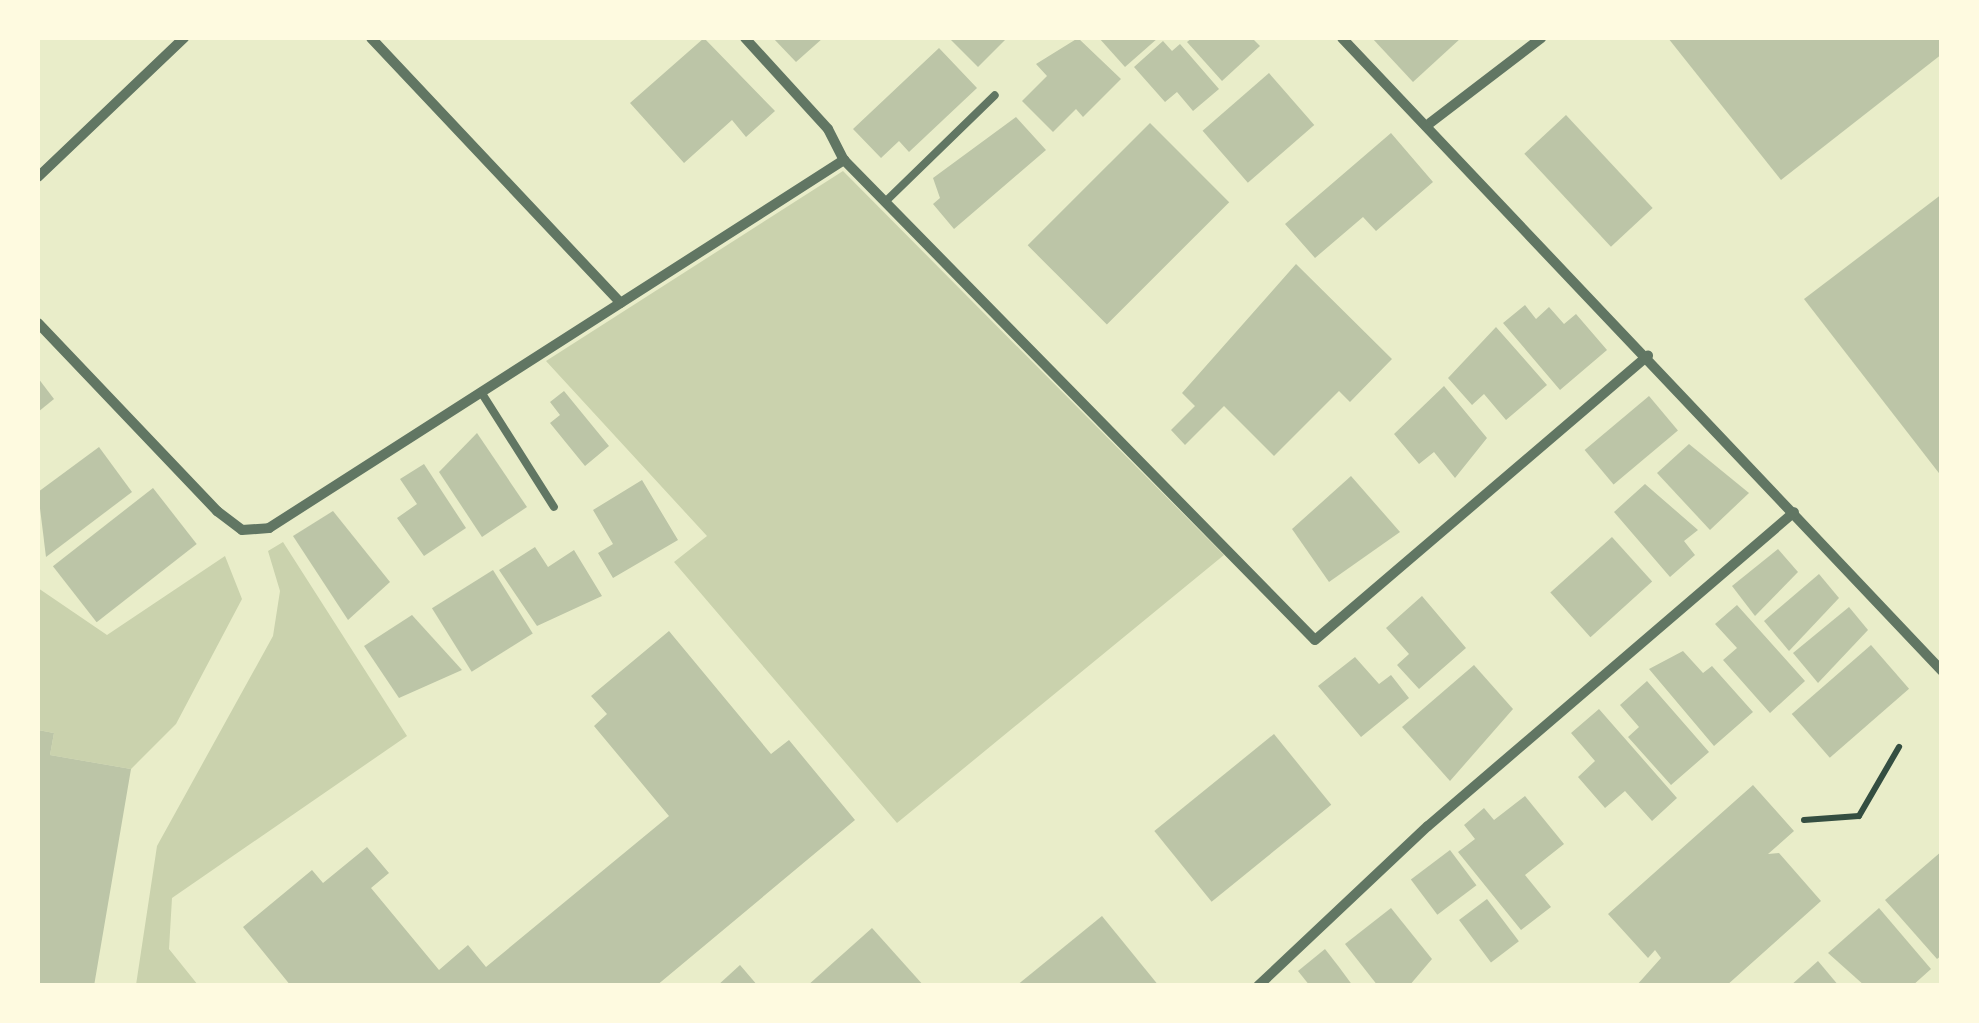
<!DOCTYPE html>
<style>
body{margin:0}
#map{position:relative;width:1979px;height:1023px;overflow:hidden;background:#e9edc9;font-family:"Public Sans",sans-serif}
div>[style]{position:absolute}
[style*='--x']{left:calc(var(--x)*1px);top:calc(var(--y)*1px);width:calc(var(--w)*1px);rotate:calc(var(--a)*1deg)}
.green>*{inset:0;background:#cad2ad}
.building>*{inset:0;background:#bcc5a7;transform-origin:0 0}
.path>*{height:6px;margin:-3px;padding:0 3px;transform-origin:3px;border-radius:3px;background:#344e41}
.service>*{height:8px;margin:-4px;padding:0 4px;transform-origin:4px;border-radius:4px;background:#617663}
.minor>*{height:10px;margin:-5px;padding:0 5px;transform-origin:5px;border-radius:5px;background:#617663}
span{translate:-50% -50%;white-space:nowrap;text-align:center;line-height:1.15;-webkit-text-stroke:10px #fefae0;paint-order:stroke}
.frame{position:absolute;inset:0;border:40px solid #fefae0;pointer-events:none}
</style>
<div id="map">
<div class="green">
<i style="clip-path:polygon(843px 171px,1224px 555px,897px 823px,674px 562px,707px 536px,546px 361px)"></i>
<i style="clip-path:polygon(283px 542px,407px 736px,172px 898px,169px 949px,198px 985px,136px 985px,157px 846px,273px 636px,280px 591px,268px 551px)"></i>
<i style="clip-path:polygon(225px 556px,242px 599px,176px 724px,131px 769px,50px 755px,54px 733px,38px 730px,38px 588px,107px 635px)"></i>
</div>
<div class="building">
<i style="clip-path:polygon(704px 38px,775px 111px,746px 137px,732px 120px,684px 163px,630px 103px)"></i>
<i style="clip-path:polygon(773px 38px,823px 38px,796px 62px)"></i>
<i style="clip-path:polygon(949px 38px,1007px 38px,978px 67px)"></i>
<i style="clip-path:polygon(1078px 38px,1121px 79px,1083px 117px,1076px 109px,1053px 132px,1022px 101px,1047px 76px,1036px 64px)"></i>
<i style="clip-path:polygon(1099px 38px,1158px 38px,1125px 67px)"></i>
<i style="clip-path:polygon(1192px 38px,1252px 38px,1260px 46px,1222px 81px,1187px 42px)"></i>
<i style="clip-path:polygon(1372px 38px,1461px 38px,1413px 82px)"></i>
<i style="clip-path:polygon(1668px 38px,1942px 38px,1942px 54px,1781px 180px)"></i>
<i style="clip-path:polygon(1163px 41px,1172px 51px,1180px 44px,1219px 89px,1193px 111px,1177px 92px,1165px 102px,1134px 67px)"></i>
<i style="clip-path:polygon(939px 48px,977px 88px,909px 152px,899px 141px,881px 158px,853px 129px)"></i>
<i style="left:1269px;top:73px;width:69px;height:88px;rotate:49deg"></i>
<i style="left:1566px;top:115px;width:127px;height:57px;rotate:47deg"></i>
<i style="clip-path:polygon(1016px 117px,1046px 150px,954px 229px,933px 204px,940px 198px,933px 178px)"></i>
<i style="left:1150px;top:123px;width:112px;height:173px;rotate:45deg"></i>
<i style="clip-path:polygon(1391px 133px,1433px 182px,1376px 231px,1363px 217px,1315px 258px,1285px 224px)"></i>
<i style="clip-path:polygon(1942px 194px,1942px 477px,1804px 299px)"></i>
<i style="clip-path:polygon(1296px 264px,1392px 359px,1350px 402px,1339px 391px,1274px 456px,1224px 406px,1185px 445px,1171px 430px,1195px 406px,1182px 393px)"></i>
<i style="clip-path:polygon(1525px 305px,1536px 319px,1549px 307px,1564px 324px,1576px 314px,1607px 350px,1560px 390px,1503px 323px)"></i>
<i style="clip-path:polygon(1496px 327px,1547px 385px,1506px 420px,1484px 394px,1472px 405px,1448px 378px)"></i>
<i style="clip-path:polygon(38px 378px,54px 399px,38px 412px)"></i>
<i style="clip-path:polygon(1444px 386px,1487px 438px,1455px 478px,1434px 452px,1419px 464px,1394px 434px)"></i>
<i style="clip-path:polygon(564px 391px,609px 446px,585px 466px,550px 423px,560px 415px,550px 402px)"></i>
<i style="left:1649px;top:396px;width:45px;height:84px;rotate:50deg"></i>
<i style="clip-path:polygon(477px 433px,527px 507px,482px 537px,439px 472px)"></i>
<i style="clip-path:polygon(1689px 444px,1749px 493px,1710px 530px,1657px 473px)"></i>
<i style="clip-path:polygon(99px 447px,132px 492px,46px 557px,38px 492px)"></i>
<i style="clip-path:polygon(424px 464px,466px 528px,424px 556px,397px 518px,417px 504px,400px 479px)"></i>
<i style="clip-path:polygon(1351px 476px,1400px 532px,1329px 582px,1292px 529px)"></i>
<i style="clip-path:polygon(642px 480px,678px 540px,613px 578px,598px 553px,613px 544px,593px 510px)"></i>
<i style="clip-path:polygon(1645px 484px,1698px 530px,1684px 541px,1695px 555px,1670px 577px,1614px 512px)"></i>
<i style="left:153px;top:488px;width:71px;height:127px;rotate:52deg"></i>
<i style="clip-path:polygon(333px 511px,390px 582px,348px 620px,293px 536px)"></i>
<i style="left:1612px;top:537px;width:60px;height:83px;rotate:48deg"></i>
<i style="clip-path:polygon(535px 547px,548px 567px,574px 550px,602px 596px,537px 626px,499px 570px)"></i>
<i style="clip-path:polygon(1778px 549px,1798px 572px,1755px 616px,1732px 586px)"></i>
<i style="left:493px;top:570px;width:75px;height:72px;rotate:58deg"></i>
<i style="clip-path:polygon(1819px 574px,1839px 598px,1789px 651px,1764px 621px)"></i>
<i style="clip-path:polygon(1422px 596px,1466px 648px,1419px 689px,1397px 665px,1409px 654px,1386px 628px)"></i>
<i style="clip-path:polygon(1737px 605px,1805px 681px,1770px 713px,1723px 660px,1737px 648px,1715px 624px)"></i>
<i style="clip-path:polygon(1849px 607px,1868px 630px,1818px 683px,1793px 653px)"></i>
<i style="clip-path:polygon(412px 615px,462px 670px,399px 698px,364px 646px)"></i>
<i style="clip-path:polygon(669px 631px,771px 754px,789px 740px,855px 820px,656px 986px,291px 986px,243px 927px,312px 870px,323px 883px,367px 847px,389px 873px,371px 888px,439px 970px,468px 945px,486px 967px,669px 816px,594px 726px,607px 714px,591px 696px)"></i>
<i style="left:1871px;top:645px;width:58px;height:105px;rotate:49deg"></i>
<i style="clip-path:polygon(1683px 651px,1703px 673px,1712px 666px,1753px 712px,1714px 746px,1649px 669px)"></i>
<i style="clip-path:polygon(1355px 657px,1379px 684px,1391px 675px,1409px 698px,1361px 737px,1318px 686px)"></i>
<i style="clip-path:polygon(1474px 665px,1513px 709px,1450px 781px,1402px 727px)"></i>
<i style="clip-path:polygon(1647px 681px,1709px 752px,1671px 785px,1628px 737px,1639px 727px,1620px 705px)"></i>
<i style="clip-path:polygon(1599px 709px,1677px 798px,1652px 821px,1625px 791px,1605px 808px,1578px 777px,1595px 761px,1571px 733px)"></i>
<i style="clip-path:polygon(38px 730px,54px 733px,50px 755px,131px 769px,94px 986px,38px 986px)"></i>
<i style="left:1274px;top:734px;width:91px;height:154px;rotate:51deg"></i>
<i style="clip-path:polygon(1753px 785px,1794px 831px,1768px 854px,1779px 853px,1821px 901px,1726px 986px,1636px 986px,1661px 958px,1655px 950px,1648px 958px,1608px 914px)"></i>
<i style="clip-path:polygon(1525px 796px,1564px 844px,1525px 875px,1551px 907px,1521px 930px,1458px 852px,1475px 839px,1464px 825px,1484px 808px,1494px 820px)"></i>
<i style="left:1450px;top:850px;width:44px;height:49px;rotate:53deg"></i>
<i style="clip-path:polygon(1942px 851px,1942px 955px,1937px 959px,1885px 900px)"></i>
<i style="left:1487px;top:899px;width:53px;height:35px;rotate:53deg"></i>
<i style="clip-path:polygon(1391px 908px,1432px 959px,1409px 986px,1378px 986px,1345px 944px)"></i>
<i style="clip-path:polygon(1879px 908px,1931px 969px,1912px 986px,1865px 986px,1828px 953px)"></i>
<i style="clip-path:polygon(1102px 916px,1159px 986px,1016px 986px)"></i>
<i style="clip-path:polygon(872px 928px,924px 986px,807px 986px)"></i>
<i style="clip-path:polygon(1325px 949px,1339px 967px,1353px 986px,1310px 986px,1298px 971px)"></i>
<i style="clip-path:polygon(1818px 961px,1839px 986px,1790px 986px)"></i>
<i style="clip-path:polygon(740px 965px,758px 986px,717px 986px)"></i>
</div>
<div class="path">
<i style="--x:1804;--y:820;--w:55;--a:-4.2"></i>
<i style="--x:1859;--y:816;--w:80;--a:-59.9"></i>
</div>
<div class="service">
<i style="--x:885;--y:202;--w:153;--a:-44.2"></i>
<i style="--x:481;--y:392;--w:136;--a:57.6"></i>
</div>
<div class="minor">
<i style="--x:371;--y:38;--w:364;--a:46.7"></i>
<i style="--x:745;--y:38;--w:123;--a:47.6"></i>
<i style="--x:828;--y:129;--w:35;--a:63"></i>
<i style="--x:844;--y:160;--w:672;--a:45.54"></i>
<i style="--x:1315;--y:640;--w:438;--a:-40.5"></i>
<i style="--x:1342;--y:38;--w:872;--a:46.53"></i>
<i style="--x:1430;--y:123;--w:140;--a:-37.4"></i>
<i style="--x:38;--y:177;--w:202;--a:-43.6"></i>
<i style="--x:38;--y:323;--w:260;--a:46.4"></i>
<i style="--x:217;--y:511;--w:31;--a:37"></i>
<i style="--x:242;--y:530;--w:27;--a:-4"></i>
<i style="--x:269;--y:528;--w:683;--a:-32.62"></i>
<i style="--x:1258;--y:986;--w:233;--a:-43.3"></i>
<i style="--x:1428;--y:826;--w:482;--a:-40.6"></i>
</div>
<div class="frame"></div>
</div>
